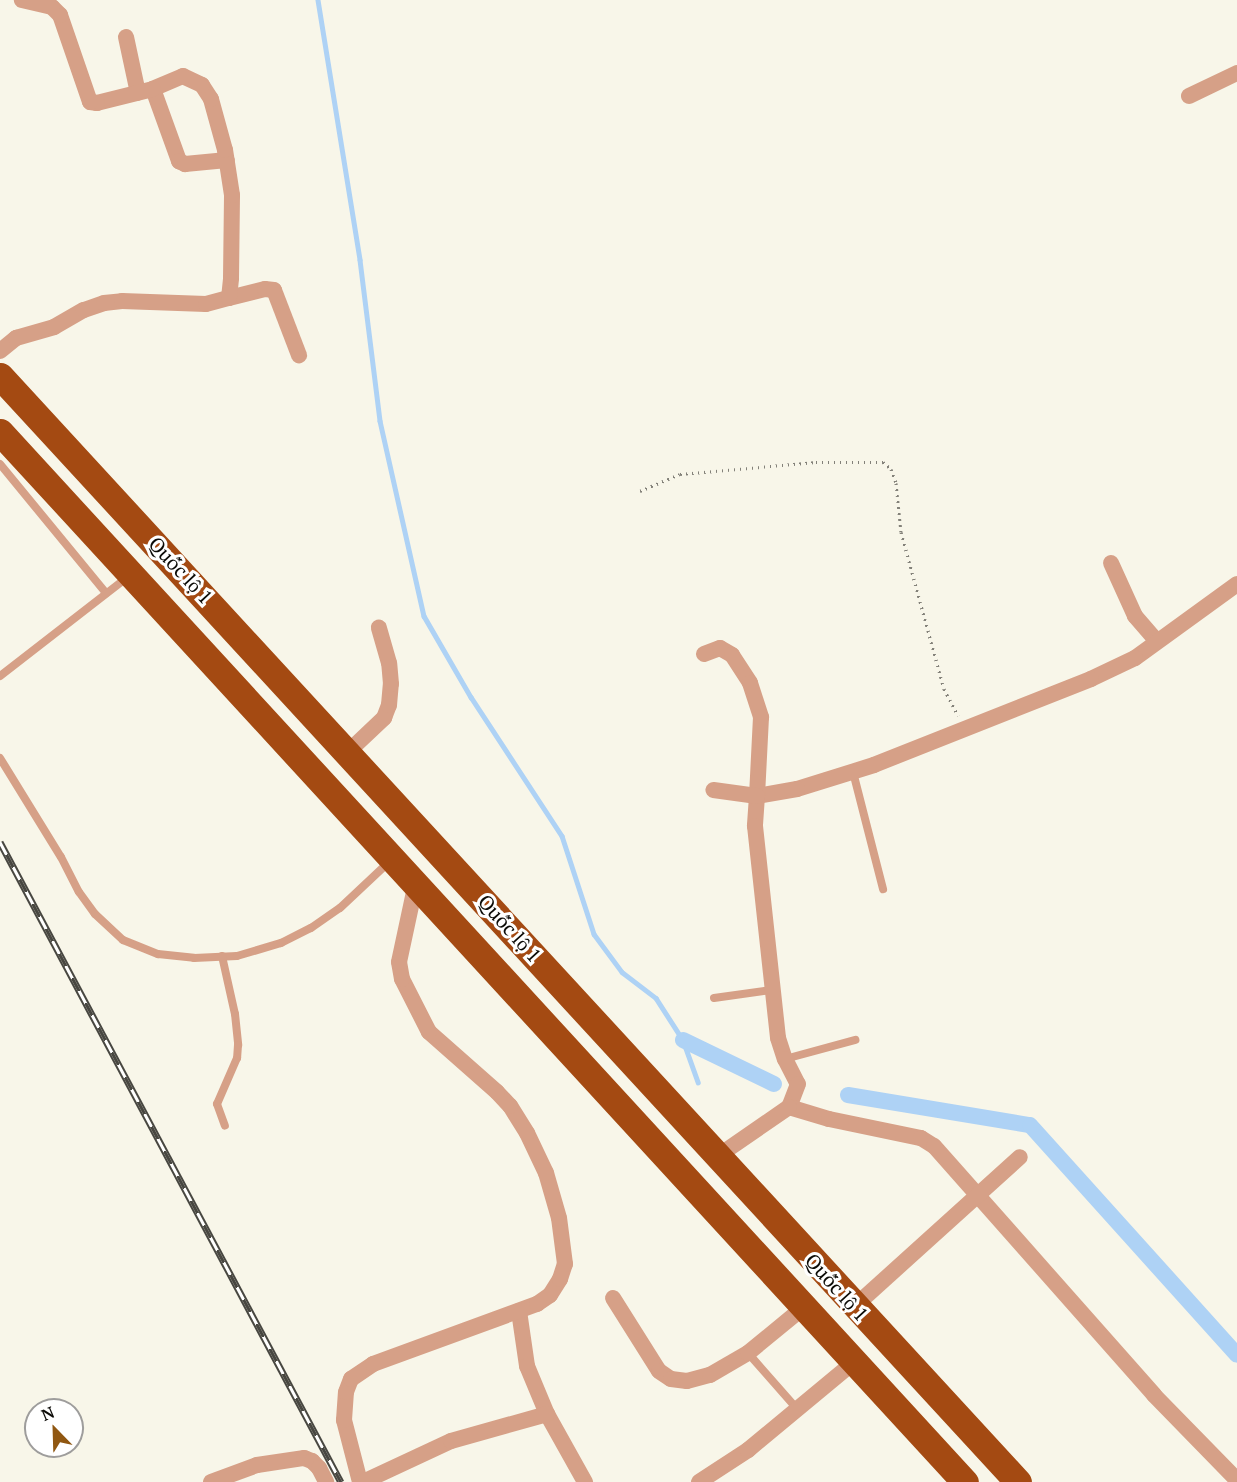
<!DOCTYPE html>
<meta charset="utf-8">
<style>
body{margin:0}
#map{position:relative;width:1237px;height:1482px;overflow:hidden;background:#f8f6e9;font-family:"PT Serif",serif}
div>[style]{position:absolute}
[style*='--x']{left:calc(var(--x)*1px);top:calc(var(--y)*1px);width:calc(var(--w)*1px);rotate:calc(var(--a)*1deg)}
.stream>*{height:4.5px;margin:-2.25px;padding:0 2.25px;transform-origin:2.25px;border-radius:2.25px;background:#aed2f5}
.canal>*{height:16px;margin:-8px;padding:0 8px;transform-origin:8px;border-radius:8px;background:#aed2f5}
.path>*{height:3px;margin-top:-1.5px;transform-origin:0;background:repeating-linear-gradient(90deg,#838179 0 1.5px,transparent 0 6px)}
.service>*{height:8px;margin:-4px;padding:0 4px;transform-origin:4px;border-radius:4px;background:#d6a087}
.minor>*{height:16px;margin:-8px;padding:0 8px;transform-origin:8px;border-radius:8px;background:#d6a087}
.trunk>*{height:27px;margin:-13.5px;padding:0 13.5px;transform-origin:13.5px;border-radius:13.5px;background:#a44a12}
.rail>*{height:7px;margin-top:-3.5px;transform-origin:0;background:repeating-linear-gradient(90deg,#fff 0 14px,#484741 0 28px);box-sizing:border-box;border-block:2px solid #484741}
span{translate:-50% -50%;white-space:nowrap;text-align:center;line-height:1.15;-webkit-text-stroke:6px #fff;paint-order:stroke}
.street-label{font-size:20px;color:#0c0b07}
.north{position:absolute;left:24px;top:1398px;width:60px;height:60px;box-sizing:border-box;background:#fff;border:2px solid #9e9d9c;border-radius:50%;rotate:337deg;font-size:16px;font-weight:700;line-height:24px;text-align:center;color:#0c0b07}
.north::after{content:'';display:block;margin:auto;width:21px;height:27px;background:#905711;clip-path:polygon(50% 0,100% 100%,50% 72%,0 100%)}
</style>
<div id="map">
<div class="stream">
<i style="--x:318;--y:0;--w:263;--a:80.8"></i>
<i style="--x:360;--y:260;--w:162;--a:82.9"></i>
<i style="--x:380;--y:421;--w:200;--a:77.3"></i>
<i style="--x:424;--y:616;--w:94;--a:59.9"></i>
<i style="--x:471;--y:697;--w:166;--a:56.8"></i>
<i style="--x:562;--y:836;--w:103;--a:71.9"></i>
<i style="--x:594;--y:934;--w:47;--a:53.6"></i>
<i style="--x:622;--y:972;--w:43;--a:37.4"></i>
<i style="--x:656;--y:998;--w:50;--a:57.3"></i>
<i style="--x:683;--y:1040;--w:45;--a:70.3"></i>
</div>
<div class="canal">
<i style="--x:683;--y:1040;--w:101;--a:25.8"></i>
<i style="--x:848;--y:1095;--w:184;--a:9.4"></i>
<i style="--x:1030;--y:1125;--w:309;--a:48"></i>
</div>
<div class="path">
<i style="--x:640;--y:491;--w:43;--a:-23"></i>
<i style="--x:680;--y:474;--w:137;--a:-5"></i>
<i style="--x:816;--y:462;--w:67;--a:0"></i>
<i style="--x:883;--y:462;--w:11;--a:41"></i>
<i style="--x:891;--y:469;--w:15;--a:70"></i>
<i style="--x:896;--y:483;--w:49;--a:84.2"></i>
<i style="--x:901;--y:532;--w:163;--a:74.7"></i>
<i style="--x:944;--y:689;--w:30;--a:62"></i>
</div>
<div class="service">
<i style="--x:0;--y:464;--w:167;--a:50.6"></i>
<i style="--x:0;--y:676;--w:163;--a:-37.8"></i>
<i style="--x:0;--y:758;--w:116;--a:58.4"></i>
<i style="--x:61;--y:857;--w:39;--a:63"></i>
<i style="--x:79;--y:892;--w:27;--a:54"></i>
<i style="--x:95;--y:914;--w:38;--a:43"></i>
<i style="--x:123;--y:940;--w:38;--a:22"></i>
<i style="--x:158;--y:954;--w:36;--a:6"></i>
<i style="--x:194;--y:958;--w:43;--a:-2.7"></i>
<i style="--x:237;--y:956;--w:46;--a:-16.5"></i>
<i style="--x:281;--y:943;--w:34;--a:-27"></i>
<i style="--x:311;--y:928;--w:35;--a:-35"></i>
<i style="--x:340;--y:908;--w:69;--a:-43.2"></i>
<i style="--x:853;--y:772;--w:121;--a:75.6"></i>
<i style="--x:222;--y:956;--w:59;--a:77.4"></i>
<i style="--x:235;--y:1014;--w:31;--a:84"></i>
<i style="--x:238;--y:1045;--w:13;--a:94"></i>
<i style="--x:237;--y:1058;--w:50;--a:113.5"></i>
<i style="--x:217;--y:1104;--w:23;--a:70"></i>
<i style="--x:714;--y:998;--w:58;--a:-8"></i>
<i style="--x:785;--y:1059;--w:73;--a:-15.2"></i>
<i style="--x:748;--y:1353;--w:76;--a:48.7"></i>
</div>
<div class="minor">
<i style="--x:126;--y:37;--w:57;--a:77.9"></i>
<i style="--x:153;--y:89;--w:77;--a:70.1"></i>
<i style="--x:179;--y:161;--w:7;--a:27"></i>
<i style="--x:185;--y:164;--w:42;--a:-5.4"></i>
<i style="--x:1189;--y:96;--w:53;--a:-25.6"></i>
<i style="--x:229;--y:298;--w:37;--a:-14"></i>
<i style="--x:265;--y:289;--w:9;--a:6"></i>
<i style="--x:274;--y:290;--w:70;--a:69"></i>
<i style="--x:0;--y:351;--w:21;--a:-39"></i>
<i style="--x:16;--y:338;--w:40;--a:-16"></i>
<i style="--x:54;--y:327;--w:34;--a:-30"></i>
<i style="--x:84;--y:310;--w:21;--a:-19"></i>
<i style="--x:104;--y:303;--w:18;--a:-6"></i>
<i style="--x:122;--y:301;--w:84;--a:2"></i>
<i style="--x:206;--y:304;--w:24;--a:-15"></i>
<i style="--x:229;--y:298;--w:20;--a:-84"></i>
<i style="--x:231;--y:278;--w:83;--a:-89.3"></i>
<i style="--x:232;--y:195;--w:46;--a:-98.8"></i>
<i style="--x:225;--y:150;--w:53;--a:-105.4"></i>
<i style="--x:211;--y:99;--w:17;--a:-123"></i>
<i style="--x:202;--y:85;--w:21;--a:-155"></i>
<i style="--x:183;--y:76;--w:33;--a:157"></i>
<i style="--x:153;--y:89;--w:58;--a:166"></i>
<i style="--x:97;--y:103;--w:7;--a:-172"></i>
<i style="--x:90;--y:102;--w:92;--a:-109"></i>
<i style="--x:60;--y:15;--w:11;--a:-135"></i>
<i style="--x:52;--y:7;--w:31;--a:-167"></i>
<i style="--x:1111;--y:563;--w:58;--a:65.6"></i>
<i style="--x:1135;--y:616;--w:33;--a:49"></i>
<i style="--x:1237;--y:584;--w:126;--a:144"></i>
<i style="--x:1135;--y:658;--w:49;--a:154.5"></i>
<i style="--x:1091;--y:679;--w:233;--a:158.4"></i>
<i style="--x:874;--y:765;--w:81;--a:162.7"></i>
<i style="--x:797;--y:789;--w:41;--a:170.1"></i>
<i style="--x:757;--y:796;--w:30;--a:94"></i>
<i style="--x:755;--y:826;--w:213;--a:83.8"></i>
<i style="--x:778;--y:1038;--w:22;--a:72"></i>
<i style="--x:785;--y:1059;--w:28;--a:63"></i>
<i style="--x:798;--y:1084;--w:25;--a:111"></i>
<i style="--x:789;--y:1107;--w:42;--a:16.7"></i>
<i style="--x:829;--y:1119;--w:94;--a:11.7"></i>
<i style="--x:921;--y:1138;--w:15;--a:32"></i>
<i style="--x:934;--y:1146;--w:332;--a:48.5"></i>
<i style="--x:1154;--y:1395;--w:119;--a:45.7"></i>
<i style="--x:704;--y:654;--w:17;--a:-21"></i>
<i style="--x:720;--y:648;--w:14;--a:30"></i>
<i style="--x:732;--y:655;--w:33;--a:57"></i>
<i style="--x:750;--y:683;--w:36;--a:72"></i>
<i style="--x:761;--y:717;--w:79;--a:92.9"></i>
<i style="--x:757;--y:796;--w:44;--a:-172.2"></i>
<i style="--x:348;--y:752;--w:50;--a:-43.4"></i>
<i style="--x:384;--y:718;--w:14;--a:-69"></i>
<i style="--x:389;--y:705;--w:21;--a:-85"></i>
<i style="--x:391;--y:684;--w:21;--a:-95"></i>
<i style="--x:389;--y:663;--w:37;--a:-106"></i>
<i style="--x:718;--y:1156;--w:86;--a:-34.6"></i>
<i style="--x:613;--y:1298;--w:86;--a:57.8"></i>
<i style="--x:659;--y:1371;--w:14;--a:34"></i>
<i style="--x:671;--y:1379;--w:16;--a:7"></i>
<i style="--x:687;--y:1381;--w:24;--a:-15"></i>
<i style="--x:710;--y:1375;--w:44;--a:-30.1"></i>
<i style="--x:748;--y:1353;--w:72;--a:-39.4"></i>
<i style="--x:855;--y:1306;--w:222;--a:-42.1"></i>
<i style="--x:519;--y:1311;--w:56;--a:81.7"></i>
<i style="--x:527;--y:1366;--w:52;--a:67.4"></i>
<i style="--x:547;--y:1414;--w:78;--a:60.8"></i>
<i style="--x:211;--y:1482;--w:49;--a:-20.3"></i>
<i style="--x:257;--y:1465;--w:48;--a:-8.5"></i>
<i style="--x:304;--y:1458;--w:9;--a:21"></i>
<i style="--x:312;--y:1461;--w:10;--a:45"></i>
<i style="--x:319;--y:1468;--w:16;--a:63"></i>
<i style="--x:360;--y:1482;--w:64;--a:-104.5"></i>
<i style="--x:344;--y:1420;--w:28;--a:-86"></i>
<i style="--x:346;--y:1392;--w:14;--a:-69"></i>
<i style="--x:351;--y:1379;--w:27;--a:-34"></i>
<i style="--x:373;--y:1364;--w:175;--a:-20.1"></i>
<i style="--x:537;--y:1304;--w:16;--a:-35"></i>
<i style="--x:550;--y:1295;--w:19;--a:-58"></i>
<i style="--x:560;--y:1279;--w:16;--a:-72"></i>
<i style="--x:565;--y:1264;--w:46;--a:-97.4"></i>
<i style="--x:559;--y:1218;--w:47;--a:-106.1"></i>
<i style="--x:546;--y:1173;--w:44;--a:-115.4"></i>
<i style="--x:527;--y:1133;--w:32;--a:-122"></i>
<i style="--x:510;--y:1106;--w:19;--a:-133"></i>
<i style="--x:497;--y:1092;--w:91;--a:-138.6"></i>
<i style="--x:429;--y:1032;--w:59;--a:-117"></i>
<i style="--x:402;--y:979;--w:17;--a:-100"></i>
<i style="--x:399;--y:962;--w:81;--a:-77.9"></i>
<i style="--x:363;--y:1482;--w:97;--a:-25"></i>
<i style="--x:451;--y:1441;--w:100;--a:-15.7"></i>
<i style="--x:699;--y:1482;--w:59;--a:-33.1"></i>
<i style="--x:748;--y:1450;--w:138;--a:-39.7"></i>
</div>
<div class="trunk">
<i style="--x:0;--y:376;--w:1503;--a:47.37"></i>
<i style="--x:0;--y:432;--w:1426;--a:47.42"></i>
</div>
<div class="rail">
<i style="--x:0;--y:842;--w:725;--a:61.95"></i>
</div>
<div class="street-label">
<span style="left:181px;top:570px;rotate:47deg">Quốc lộ 1</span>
<span style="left:510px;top:928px;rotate:48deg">Quốc lộ 1</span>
<span style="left:837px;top:1287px;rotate:48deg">Quốc lộ 1</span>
</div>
<div class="north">N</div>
</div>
